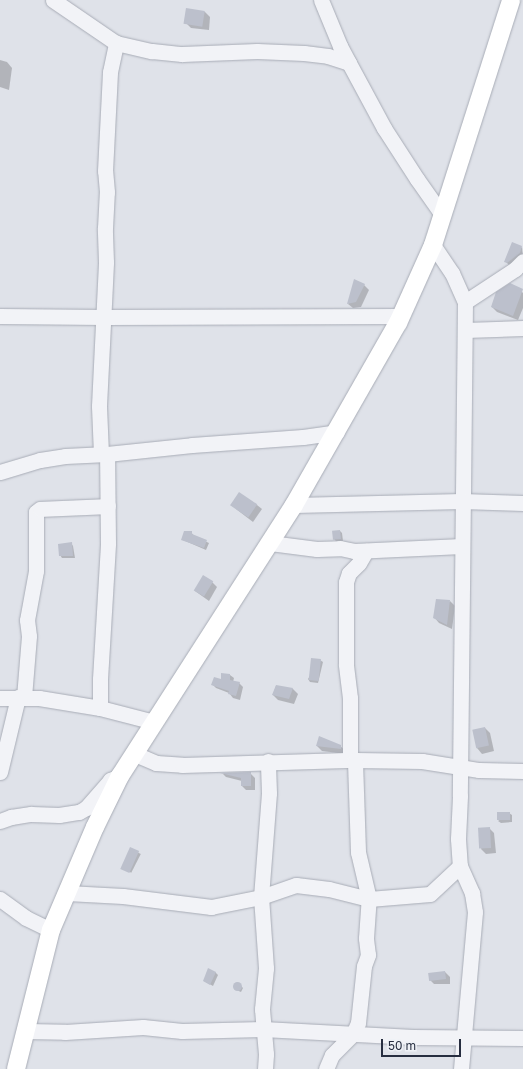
<!DOCTYPE html>
<style>
body{margin:0}
#map{position:relative;width:523px;height:1069px;overflow:hidden;background:#dfe2e9;font-family:"Golos Text",sans-serif}
div>[style]{position:absolute}
[style*='--x']{left:calc(var(--x)*1px);top:calc(var(--y)*1px);width:calc(var(--w)*1px);rotate:calc(var(--a)*1deg)}
.shadow>*{inset:0;background:#0003;transform-origin:0 0}
.building>*{inset:0;background:#bcc0cc;transform-origin:0 0}
.round{border-radius:50%}
.roads{filter:drop-shadow(0 0 1px #a8acb6) drop-shadow(0 0 1px #a8acb6)}
.minor>*{height:15px;margin:-7.5px;padding:0 7.5px;transform-origin:7.5px;border-radius:7.5px;background:#f2f3f7}
.major>*{height:18px;margin:-9px;padding:0 9px;transform-origin:9px;border-radius:9px;background:#fff}
span{translate:-50% -50%;white-space:nowrap;text-align:center;line-height:1.15;-webkit-text-stroke:3px #eef1f6;paint-order:stroke}
.scale{position:absolute;left:381px;top:1039px;width:80px;height:18px;box-sizing:border-box;border:2px solid #272e40;border-top:0;padding-left:5px;font-size:12px;line-height:14px;white-space:nowrap;color:#272e40;-webkit-text-stroke:3px #eef1f6;paint-order:stroke}
</style>
<div id="map">
<div class="shadow">
<i style="clip-path:polygon(187px 9px,205px 12px,210px 17px,209px 30px,191px 28px,186px 23px)"></i>
<i style="clip-path:polygon(0 60px,7px 62px,12px 68px,9px 90px,0 87px)"></i>
<i style="clip-path:polygon(522px 247px,523px 259px,511px 267px,506px 262px)"></i>
<i style="clip-path:polygon(364px 285px,369px 290px,361px 307px,353px 308px,348px 304px)"></i>
<i style="clip-path:polygon(518px 288px,523px 293px,523px 308px,518px 320px,497px 312px,492px 307px)"></i>
<i style="clip-path:polygon(257px 505px,262px 509px,253px 522px,236px 509px)"></i>
<i style="clip-path:polygon(340px 531px,342px 533px,343px 541px,336px 541px,334px 539px)"></i>
<i style="clip-path:polygon(191px 532px,194px 536px,209px 543px,206px 550px,183px 540px)"></i>
<i style="clip-path:polygon(71px 543px,73px 546px,75px 558px,62px 558px,60px 555px)"></i>
<i style="clip-path:polygon(212px 582px,217px 587px,209px 601px,195px 591px)"></i>
<i style="clip-path:polygon(450px 601px,455px 606px,452px 629px,439px 623px,434px 617px)"></i>
<i style="clip-path:polygon(320px 660px,323px 662px,318px 683px,310px 682px,308px 679px)"></i>
<i style="clip-path:polygon(230px 675px,234px 678px,233px 682px,239px 683px,243px 687px,240px 700px,233px 698px,229px 693px,216px 688px,212px 684px)"></i>
<i style="clip-path:polygon(276px 686px,293px 689px,298px 694px,294px 704px,278px 700px,273px 695px)"></i>
<i style="clip-path:polygon(485px 728px,490px 733px,494px 751px,482px 754px,477px 748px)"></i>
<i style="clip-path:polygon(320px 737px,340px 746px,346px 751px,346px 754px,322px 751px,317px 746px)"></i>
<i style="clip-path:polygon(250px 773px,255px 778px,255px 790px,246px 790px,242px 786px,242px 781px,226px 777px,223px 774px)"></i>
<i style="clip-path:polygon(509px 813px,512px 815px,512px 822px,501px 823px,498px 821px)"></i>
<i style="clip-path:polygon(489px 828px,494px 833px,496px 853px,486px 854px,481px 849px)"></i>
<i style="left:131px;top:849px;width:11px;height:21px;rotate:27deg"></i>
<i style="clip-path:polygon(215px 972px,218px 975px,213px 986px,204px 981px)"></i>
<i style="clip-path:polygon(445px 972px,450px 977px,450px 984px,434px 984px,429px 979px)"></i>
<i style="clip-path:polygon(237px 982px,243px 988px,241px 992px,234px 989px)"></i>
</div>
<div class="building">
<i style="left:186px;top:8px;width:19px;height:16px;rotate:9deg"></i>
<i style="clip-path:polygon(512px 242px,522px 246px,520px 253px,507px 263px,504px 262px)"></i>
<i style="clip-path:polygon(354px 279px,365px 284px,356px 302px,347px 304px)"></i>
<i style="clip-path:polygon(510px 283px,523px 289px,513px 316px,491px 307px,496px 292px)"></i>
<i style="left:239px;top:492px;width:22px;height:16px;rotate:34deg"></i>
<i style="left:340px;top:530px;width:9px;height:8px;rotate:84deg"></i>
<i style="clip-path:polygon(184px 531px,192px 531px,192px 534px,207px 540px,204px 548px,181px 540px)"></i>
<i style="clip-path:polygon(72px 542px,73px 556px,59px 556px,58px 544px)"></i>
<i style="left:203px;top:575px;width:12px;height:18px;rotate:31deg"></i>
<i style="clip-path:polygon(436px 599px,450px 600px,447px 625px,433px 618px)"></i>
<i style="left:311px;top:658px;width:10px;height:22px;rotate:6deg"></i>
<i style="clip-path:polygon(221px 673px,230px 674px,230px 680px,240px 682px,236px 696px,228px 694px,229px 691px,211px 685px,214px 677px,221px 679px)"></i>
<i style="clip-path:polygon(276px 685px,293px 688px,289px 699px,272px 695px)"></i>
<i style="left:485px;top:727px;width:19px;height:13px;rotate:78deg"></i>
<i style="clip-path:polygon(319px 736px,341px 745px,341px 749px,316px 746px)"></i>
<i style="clip-path:polygon(251px 772px,251px 786px,241px 786px,241px 778px,220px 773px)"></i>
<i style="left:510px;top:812px;width:8px;height:13px;rotate:90deg"></i>
<i style="left:490px;top:827px;width:21px;height:12px;rotate:87deg"></i>
<i style="left:130px;top:847px;width:10px;height:24px;rotate:24deg"></i>
<i style="clip-path:polygon(208px 968px,216px 972px,210px 985px,203px 981px)"></i>
<i style="left:445px;top:971px;width:8px;height:17px;rotate:83deg"></i>
<i class="round" style="left:232.5px;top:981.5px;width:9px;height:9px"></i>
</div>
<div class="roads">
<div class="minor">
<i style="--x:53;--y:0;--w:76;--a:34.3"></i>
<i style="--x:116;--y:43;--w:37;--a:13"></i>
<i style="--x:152;--y:51;--w:30;--a:6"></i>
<i style="--x:182;--y:54;--w:75;--a:-2.3"></i>
<i style="--x:257;--y:51;--w:47;--a:2.4"></i>
<i style="--x:304;--y:53;--w:24;--a:7"></i>
<i style="--x:328;--y:56;--w:22;--a:18"></i>
<i style="--x:349;--y:63;--w:74;--a:61.7"></i>
<i style="--x:384;--y:128;--w:61;--a:57.1"></i>
<i style="--x:417;--y:179;--w:42;--a:54.8"></i>
<i style="--x:321;--y:0;--w:50;--a:67.6"></i>
<i style="--x:340;--y:46;--w:19;--a:62"></i>
<i style="--x:433;--y:245;--w:34;--a:56"></i>
<i style="--x:452;--y:273;--w:32;--a:66"></i>
<i style="--x:465;--y:302;--w:494;--a:90.6"></i>
<i style="--x:460;--y:796;--w:43;--a:92.7"></i>
<i style="--x:458;--y:839;--w:27;--a:86"></i>
<i style="--x:460;--y:866;--w:30;--a:66"></i>
<i style="--x:472;--y:893;--w:19;--a:81"></i>
<i style="--x:475;--y:912;--w:158;--a:95.1"></i>
<i style="--x:465;--y:302;--w:60;--a:-33.4"></i>
<i style="--x:515;--y:269;--w:11;--a:-45"></i>
<i style="--x:0;--y:316;--w:104;--a:0.6"></i>
<i style="--x:104;--y:317;--w:297;--a:-0.2"></i>
<i style="--x:465;--y:330;--w:58;--a:-2"></i>
<i style="--x:101;--y:454;--w:48;--a:-92.4"></i>
<i style="--x:99;--y:406;--w:144;--a:-87.2"></i>
<i style="--x:106;--y:262;--w:34;--a:-92"></i>
<i style="--x:105;--y:228;--w:36;--a:-87"></i>
<i style="--x:107;--y:192;--w:21;--a:-95"></i>
<i style="--x:105;--y:171;--w:99;--a:-87.1"></i>
<i style="--x:110;--y:72;--w:30;--a:-78"></i>
<i style="--x:0;--y:472;--w:42;--a:-16.7"></i>
<i style="--x:40;--y:460;--w:25;--a:-9"></i>
<i style="--x:65;--y:456;--w:42;--a:-2.7"></i>
<i style="--x:107;--y:454;--w:85;--a:-6"></i>
<i style="--x:192;--y:445;--w:111;--a:-4.1"></i>
<i style="--x:303;--y:437;--w:34;--a:-8"></i>
<i style="--x:294;--y:505;--w:168;--a:-1.4"></i>
<i style="--x:462;--y:501;--w:61;--a:1.9"></i>
<i style="--x:270;--y:543;--w:47;--a:7.3"></i>
<i style="--x:317;--y:549;--w:23;--a:-2"></i>
<i style="--x:340;--y:548;--w:14;--a:12"></i>
<i style="--x:354;--y:551;--w:108;--a:-2.7"></i>
<i style="--x:24;--y:697;--w:61;--a:-85.3"></i>
<i style="--x:29;--y:636;--w:16;--a:-97"></i>
<i style="--x:27;--y:620;--w:50;--a:-79.6"></i>
<i style="--x:36;--y:571;--w:59;--a:-90"></i>
<i style="--x:36;--y:512;--w:5;--a:-37"></i>
<i style="--x:40;--y:509;--w:68;--a:-2.5"></i>
<i style="--x:0;--y:698;--w:39;--a:0"></i>
<i style="--x:39;--y:698;--w:62;--a:9.3"></i>
<i style="--x:100;--y:708;--w:56;--a:14.5"></i>
<i style="--x:100;--y:708;--w:29;--a:-90"></i>
<i style="--x:100;--y:679;--w:136;--a:-86.6"></i>
<i style="--x:108;--y:543;--w:89;--a:-90.6"></i>
<i style="--x:135;--y:754;--w:23;--a:23"></i>
<i style="--x:156;--y:763;--w:26;--a:4"></i>
<i style="--x:182;--y:765;--w:173;--a:-1.7"></i>
<i style="--x:355;--y:760;--w:67;--a:0.9"></i>
<i style="--x:422;--y:761;--w:58;--a:9"></i>
<i style="--x:479;--y:770;--w:44;--a:1.3"></i>
<i style="--x:350;--y:760;--w:62;--a:-90"></i>
<i style="--x:350;--y:698;--w:34;--a:-97"></i>
<i style="--x:346;--y:664;--w:82;--a:-90"></i>
<i style="--x:346;--y:582;--w:9;--a:-72"></i>
<i style="--x:349;--y:573;--w:14;--a:-45"></i>
<i style="--x:359;--y:563;--w:14;--a:-60"></i>
<i style="--x:0;--y:772;--w:77;--a:-76.5"></i>
<i style="--x:0;--y:821;--w:12;--a:-20"></i>
<i style="--x:11;--y:817;--w:20;--a:-9"></i>
<i style="--x:31;--y:814;--w:28;--a:2"></i>
<i style="--x:59;--y:815;--w:20;--a:-9"></i>
<i style="--x:79;--y:812;--w:8;--a:-30"></i>
<i style="--x:86;--y:808;--w:37;--a:-49"></i>
<i style="--x:110;--y:780;--w:11;--a:-22"></i>
<i style="--x:67;--y:893;--w:56;--a:3.1"></i>
<i style="--x:123;--y:896;--w:89;--a:7.1"></i>
<i style="--x:211;--y:907;--w:51;--a:-11.3"></i>
<i style="--x:261;--y:897;--w:37;--a:-19"></i>
<i style="--x:296;--y:885;--w:33;--a:7"></i>
<i style="--x:329;--y:889;--w:41;--a:14"></i>
<i style="--x:369;--y:899;--w:48;--a:-103.2"></i>
<i style="--x:358;--y:852;--w:92;--a:-91.9"></i>
<i style="--x:0;--y:899;--w:32;--a:36"></i>
<i style="--x:26;--y:918;--w:28;--a:26"></i>
<i style="--x:26;--y:1031;--w:39;--a:1"></i>
<i style="--x:65;--y:1032;--w:78;--a:-3.7"></i>
<i style="--x:143;--y:1027;--w:39;--a:6"></i>
<i style="--x:182;--y:1031;--w:81;--a:-1.4"></i>
<i style="--x:263;--y:1029;--w:150;--a:3.1"></i>
<i style="--x:413;--y:1037;--w:110;--a:0.5"></i>
<i style="--x:265;--y:1069;--w:15;--a:-86"></i>
<i style="--x:266;--y:1054;--w:45;--a:-95.1"></i>
<i style="--x:262;--y:1009;--w:41;--a:-84.4"></i>
<i style="--x:266;--y:968;--w:71;--a:-94"></i>
<i style="--x:261;--y:897;--w:104;--a:-85.6"></i>
<i style="--x:269;--y:793;--w:32;--a:-92"></i>
<i style="--x:326;--y:1069;--w:15;--a:-67"></i>
<i style="--x:332;--y:1055;--w:30;--a:-45"></i>
<i style="--x:353;--y:1034;--w:12;--a:-66"></i>
<i style="--x:358;--y:1023;--w:57;--a:-84"></i>
<i style="--x:364;--y:966;--w:12;--a:-70"></i>
<i style="--x:368;--y:955;--w:17;--a:-97"></i>
<i style="--x:366;--y:938;--w:39;--a:-86"></i>
<i style="--x:369;--y:899;--w:61;--a:-4.7"></i>
<i style="--x:430;--y:894;--w:41;--a:-43"></i>
</div>
<div class="major">
<i style="--x:16;--y:1069;--w:143;--a:-75.9"></i>
<i style="--x:51;--y:930;--w:112;--a:-66.9"></i>
<i style="--x:95;--y:827;--w:57;--a:-63.9"></i>
<i style="--x:120;--y:776;--w:322;--a:-57.3"></i>
<i style="--x:294;--y:505;--w:210;--a:-60.3"></i>
<i style="--x:398;--y:323;--w:85;--a:-65.8"></i>
<i style="--x:433;--y:245;--w:257;--a:-72.3"></i>
</div>
</div>
<div class="scale">50 m</div>
</div>
